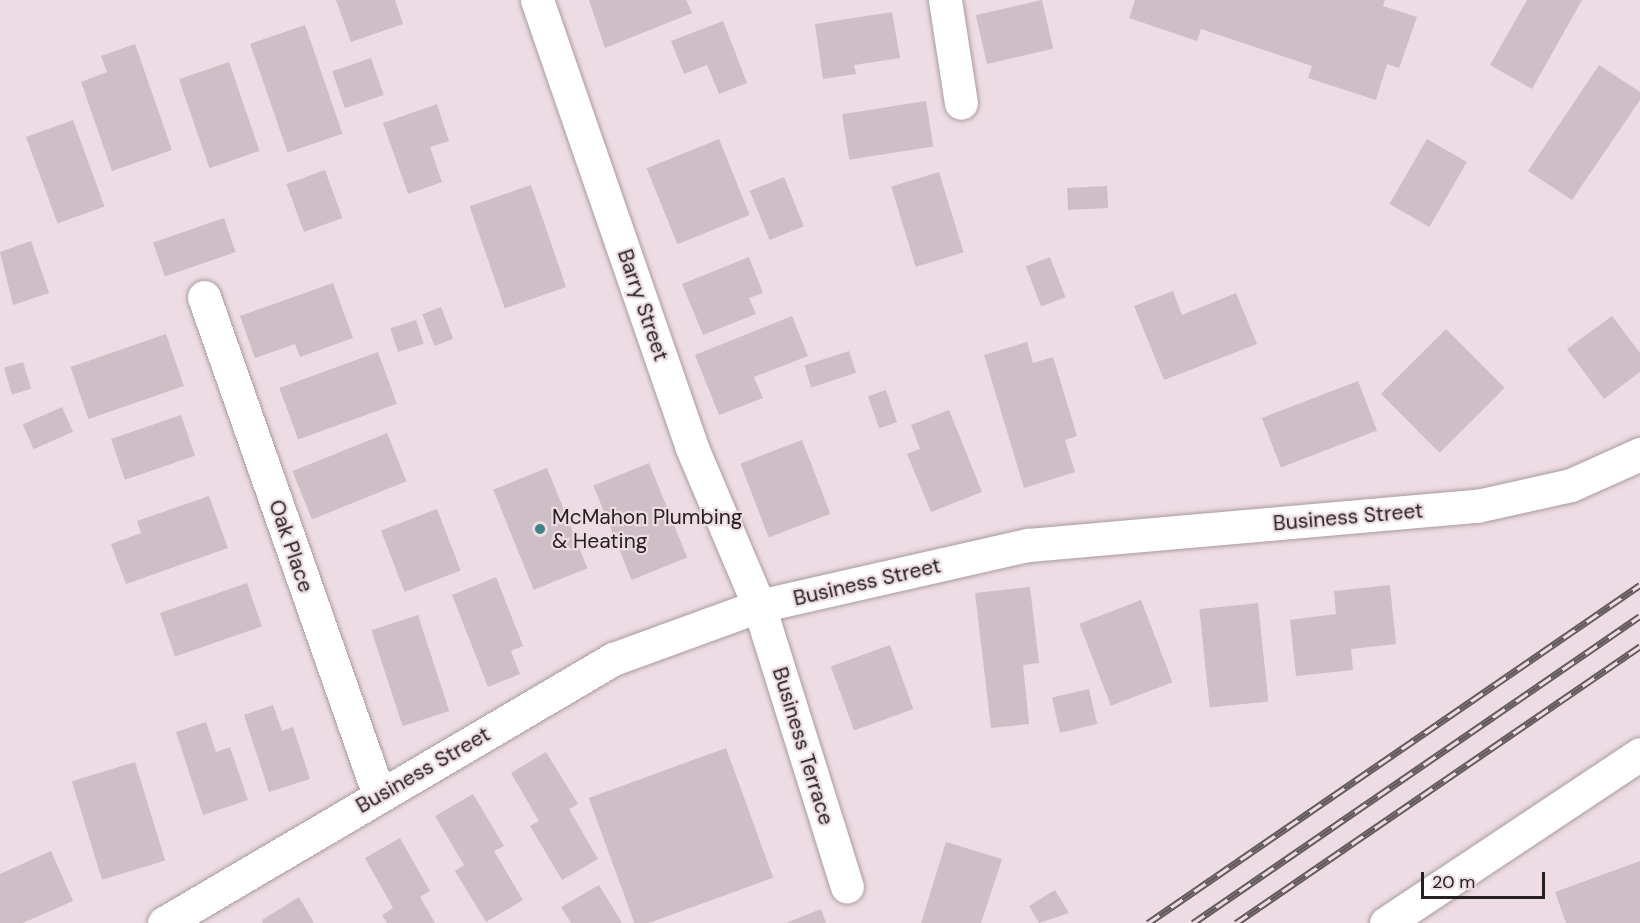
<!DOCTYPE html>
<style>
body{margin:0}
#map{position:relative;width:1640px;height:923px;overflow:hidden;background:#eddce3;font-family:"DM Sans",sans-serif}
div>[style]{position:absolute}
[style*='--x']{left:calc(var(--x)*1px);top:calc(var(--y)*1px);width:calc(var(--w)*1px);rotate:calc(var(--a)*1deg)}
.building>*{inset:0;background:#cebec5;transform-origin:0 0}
.roads{filter:drop-shadow(0 0 2px #a99aa1) drop-shadow(0 0 2px #a99aa1)}
.street>*{height:33px;margin:-16.5px;padding:0 16.5px;transform-origin:16.5px;border-radius:16.5px;background:#fff}
.rail>*{height:7px;margin-top:-3.5px;transform-origin:0;background:repeating-linear-gradient(90deg,#eddce3 0 14px,#655c60 0 28px);box-sizing:border-box;border-block:2px solid #655c60}
.dots>*{width:16px;height:16px;translate:-50% -50%;box-sizing:border-box;border:3px solid #eddce3;border-radius:50%}
span{translate:-50% -50%;white-space:nowrap;text-align:center;line-height:1.15;-webkit-text-stroke:4.5px #eddce3;paint-order:stroke}
.street-label{font-size:21px;color:#262022}
.poi-label{font-size:21px;color:#262022}
.left{translate:0 -50%;text-align:left}
.scale{position:absolute;left:1421px;top:872px;width:124px;height:27px;box-sizing:border-box;border:3px solid #262022;border-top:0;padding-left:8px;font-size:18px;line-height:21px;white-space:nowrap;color:#262022;-webkit-text-stroke:4px #eddce3;paint-order:stroke}
</style>
<div id="map">
<div class="building">
<i style="clip-path:polygon(336px 0,395px 0,403px 24px,351px 42px)"></i>
<i style="clip-path:polygon(589px 0,686px 0,692px 13px,605px 48px)"></i>
<i style="left:1042px;top:0;width:50px;height:68px;rotate:77deg"></i>
<i style="clip-path:polygon(1135px 0,1385px 0,1383px 6px,1417px 17px,1399px 68px,1387px 64px,1376px 100px,1308px 78px,1312px 66px,1201px 29px,1197px 41px,1129px 18px)"></i>
<i style="clip-path:polygon(1527px 0,1582px 0,1532px 89px,1490px 65px)"></i>
<i style="clip-path:polygon(892px 12px,900px 58px,854px 65px,856px 74px,823px 79px,815px 24px)"></i>
<i style="clip-path:polygon(723px 21px,747px 83px,719px 94px,707px 65px,684px 74px,671px 41px)"></i>
<i style="left:305px;top:25px;width:115px;height:58px;rotate:71deg"></i>
<i style="clip-path:polygon(135px 44px,172px 150px,112px 171px,81px 82px,107px 72px,101px 56px)"></i>
<i style="left:371px;top:58px;width:39px;height:41px;rotate:71deg"></i>
<i style="left:229px;top:62px;width:94px;height:53px;rotate:71deg"></i>
<i style="clip-path:polygon(1599px 65px,1640px 92px,1640px 100px,1572px 200px,1528px 171px)"></i>
<i style="left:926px;top:101px;width:46px;height:85px;rotate:81deg"></i>
<i style="clip-path:polygon(437px 104px,449px 141px,430px 147px,442px 182px,408px 194px,383px 123px)"></i>
<i style="left:73px;top:120px;width:92px;height:50px;rotate:70deg"></i>
<i style="left:719px;top:139px;width:82px;height:78px;rotate:68deg"></i>
<i style="left:1427px;top:139px;width:46px;height:75px;rotate:30deg"></i>
<i style="left:325px;top:170px;width:51px;height:41px;rotate:70deg"></i>
<i style="left:939px;top:172px;width:84px;height:50px;rotate:73deg"></i>
<i style="left:784px;top:177px;width:53px;height:37px;rotate:68deg"></i>
<i style="left:531px;top:185px;width:108px;height:65px;rotate:71deg"></i>
<i style="left:1107px;top:186px;width:22px;height:40px;rotate:87deg"></i>
<i style="left:224px;top:218px;width:36px;height:75px;rotate:71deg"></i>
<i style="clip-path:polygon(31px 241px,49px 293px,13px 305px,0 252px)"></i>
<i style="clip-path:polygon(749px 257px,763px 293px,749px 298px,756px 314px,703px 335px,682px 284px)"></i>
<i style="left:1050px;top:257px;width:43px;height:26px;rotate:69deg"></i>
<i style="clip-path:polygon(333px 283px,353px 338px,300px 357px,295px 344px,255px 358px,240px 316px)"></i>
<i style="clip-path:polygon(1173px 291px,1182px 315px,1236px 293px,1257px 344px,1164px 380px,1134px 306px)"></i>
<i style="left:441px;top:307px;width:34px;height:20px;rotate:69deg"></i>
<i style="clip-path:polygon(792px 316px,808px 356px,754px 377px,763px 398px,719px 415px,695px 355px)"></i>
<i style="clip-path:polygon(1612px 316px,1640px 353px,1640px 372px,1604px 399px,1567px 349px)"></i>
<i style="left:416px;top:320px;width:25px;height:27px;rotate:72deg"></i>
<i style="left:1446px;top:329px;width:83px;height:92px;rotate:45deg"></i>
<i style="left:166px;top:334px;width:55px;height:101px;rotate:71deg"></i>
<i style="clip-path:polygon(1027px 342px,1033px 363px,1053px 357px,1077px 436px,1065px 440px,1075px 472px,1024px 488px,984px 355px)"></i>
<i style="left:849px;top:351px;width:23px;height:47px;rotate:72deg"></i>
<i style="left:378px;top:352px;width:55px;height:105px;rotate:70deg"></i>
<i style="left:23px;top:362px;width:28px;height:20px;rotate:73deg"></i>
<i style="left:1358px;top:381px;width:53px;height:103px;rotate:69deg"></i>
<i style="left:886px;top:390px;width:34px;height:19px;rotate:71deg"></i>
<i style="left:62px;top:407px;width:27px;height:43px;rotate:66deg"></i>
<i style="clip-path:polygon(949px 410px,982px 492px,931px 512px,907px 454px,920px 449px,911px 425px)"></i>
<i style="left:181px;top:415px;width:43px;height:74px;rotate:71deg"></i>
<i style="left:387px;top:433px;width:52px;height:102px;rotate:68deg"></i>
<i style="left:802px;top:440px;width:79px;height:66px;rotate:69deg"></i>
<i style="left:649px;top:463px;width:102px;height:60px;rotate:68deg"></i>
<i style="left:547px;top:468px;width:108px;height:58px;rotate:68deg"></i>
<i style="clip-path:polygon(209px 496px,228px 548px,126px 584px,111px 544px,141px 533px,137px 521px)"></i>
<i style="left:437px;top:509px;width:66px;height:60px;rotate:69deg"></i>
<i style="clip-path:polygon(496px 577px,523px 646px,511px 651px,520px 674px,488px 687px,452px 595px)"></i>
<i style="left:247px;top:583px;width:46px;height:92px;rotate:71deg"></i>
<i style="clip-path:polygon(1390px 585px,1396px 644px,1351px 649px,1353px 670px,1296px 676px,1290px 620px,1336px 614px,1334px 591px)"></i>
<i style="clip-path:polygon(1030px 587px,1039px 663px,1023px 665px,1029px 724px,991px 728px,975px 593px)"></i>
<i style="left:1141px;top:600px;width:88px;height:66px;rotate:69deg"></i>
<i style="left:1258px;top:603px;width:99px;height:59px;rotate:84deg"></i>
<i style="left:418px;top:615px;width:101px;height:49px;rotate:72deg"></i>
<i style="left:890px;top:645px;width:68px;height:63px;rotate:70deg"></i>
<i style="left:1089px;top:689px;width:36px;height:38px;rotate:77deg"></i>
<i style="clip-path:polygon(273px 705px,282px 731px,293px 727px,310px 779px,269px 792px,244px 715px)"></i>
<i style="clip-path:polygon(206px 722px,216px 752px,230px 747px,248px 800px,203px 815px,176px 732px)"></i>
<i style="left:726px;top:748px;width:138px;height:146px;rotate:70deg"></i>
<i style="clip-path:polygon(546px 752px,578px 804px,569px 809px,598px 859px,562px 880px,530px 826px,539px 821px,511px 773px)"></i>
<i style="left:135px;top:762px;width:103px;height:66px;rotate:73deg"></i>
<i style="clip-path:polygon(473px 794px,504px 846px,494px 851px,523px 900px,486px 922px,455px 871px,464px 865px,435px 816px)"></i>
<i style="clip-path:polygon(400px 838px,430px 891px,420px 897px,435px 923px,387px 923px,382px 915px,393px 908px,365px 858px)"></i>
<i style="clip-path:polygon(946px 842px,1002px 859px,981px 923px,921px 923px)"></i>
<i style="clip-path:polygon(51px 851px,73px 901px,23px 923px,0 923px,0 874px)"></i>
<i style="clip-path:polygon(1640px 861px,1640px 923px,1566px 923px,1555px 892px)"></i>
<i style="clip-path:polygon(599px 885px,622px 923px,571px 923px,561px 907px)"></i>
<i style="clip-path:polygon(1055px 890px,1069px 913px,1039px 923px,1029px 906px)"></i>
<i style="clip-path:polygon(299px 897px,314px 923px,263px 923px,262px 920px)"></i>
<i style="clip-path:polygon(821px 909px,826px 923px,786px 923px)"></i>
</div>
<div class="roads">
<div class="street">
<i style="--x:537;--y:0;--w:474;--a:70.9"></i>
<i style="--x:692;--y:448;--w:172;--a:67"></i>
<i style="--x:759;--y:606;--w:294;--a:72.6"></i>
<i style="--x:945;--y:0;--w:104;--a:81.2"></i>
<i style="--x:204;--y:297;--w:528;--a:70.64"></i>
<i style="--x:164;--y:923;--w:521;--a:-30.45"></i>
<i style="--x:613;--y:659;--w:155;--a:-20"></i>
<i style="--x:759;--y:606;--w:276;--a:-12.8"></i>
<i style="--x:1028;--y:545;--w:451;--a:-5"></i>
<i style="--x:1477;--y:506;--w:96;--a:-12.6"></i>
<i style="--x:1571;--y:485;--w:76;--a:-24.2"></i>
<i style="--x:1386;--y:923;--w:305;--a:-33.6"></i>
</div>
</div>
<div class="rail">
<i style="--x:1148;--y:923;--w:597;--a:-34.49"></i>
<i style="--x:1193;--y:923;--w:542;--a:-34.48"></i>
<i style="--x:1236;--y:923;--w:490;--a:-34.4"></i>
</div>
<div class="dots">
<i style="left:540px;top:529px;background:#3b8487"></i>
</div>
<div class="street-label">
<span style="left:643px;top:305px;rotate:71deg">Barry Street</span>
<span style="left:1348px;top:517px;rotate:-5deg">Business Street</span>
<span style="left:291px;top:546px;rotate:71deg">Oak Place</span>
<span style="left:867px;top:582px;rotate:-13deg">Business Street</span>
<span style="left:803px;top:746px;rotate:73deg">Business Terrace</span>
<span style="left:423px;top:770px;rotate:-30deg">Business Street</span>
</div>
<div class="poi-label">
<span class="left" style="left:552px;top:529px">McMahon Plumbing<br>&amp; Heating</span>
</div>
<div class="scale">20 m</div>
</div>
